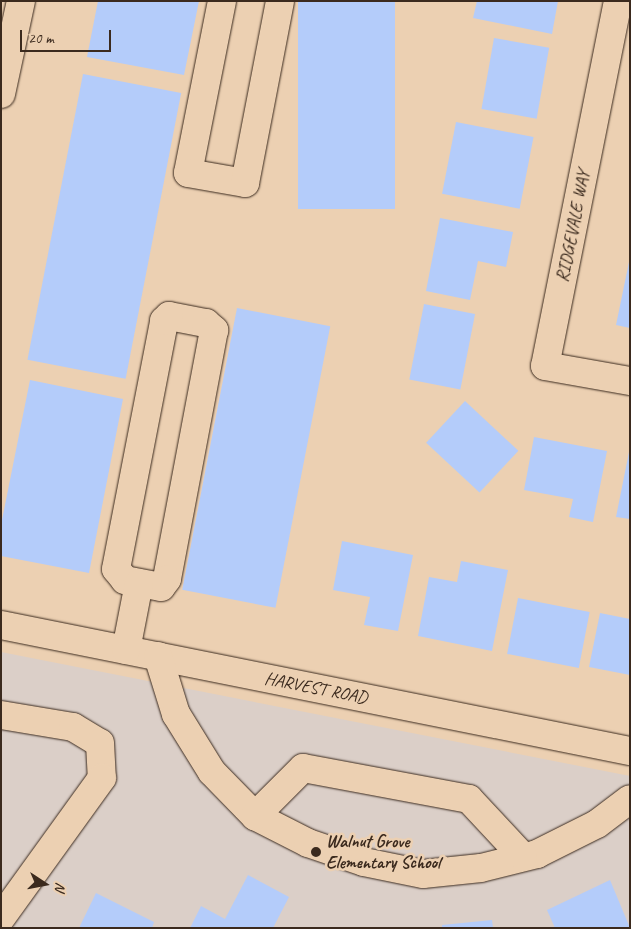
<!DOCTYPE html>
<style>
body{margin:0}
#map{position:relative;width:631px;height:929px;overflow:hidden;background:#ecd0b2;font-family:Caveat,sans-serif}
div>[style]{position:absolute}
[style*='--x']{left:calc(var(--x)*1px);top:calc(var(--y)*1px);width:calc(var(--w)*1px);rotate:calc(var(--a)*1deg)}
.built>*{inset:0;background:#dbcfc8}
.building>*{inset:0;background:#b4ccfa;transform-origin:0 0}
.roads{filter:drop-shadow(0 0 1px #3b2a1e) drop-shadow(0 0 1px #3b2a1e)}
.minor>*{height:28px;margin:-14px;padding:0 14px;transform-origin:14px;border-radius:14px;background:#ecd0b2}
.dots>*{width:14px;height:14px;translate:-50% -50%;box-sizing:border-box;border:2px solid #ecd0b2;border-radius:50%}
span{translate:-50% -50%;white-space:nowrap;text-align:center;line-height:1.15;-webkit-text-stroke:5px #ecd0b2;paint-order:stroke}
.street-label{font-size:18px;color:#3b2a1e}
.poi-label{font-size:18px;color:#3b2a1e;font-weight:700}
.left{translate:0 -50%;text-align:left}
.frame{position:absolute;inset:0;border:2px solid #3b2a1e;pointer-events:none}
.north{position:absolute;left:20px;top:859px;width:50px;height:50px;-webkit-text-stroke:4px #ecd0b2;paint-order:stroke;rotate:101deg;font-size:14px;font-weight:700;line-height:20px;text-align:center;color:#3b2a1e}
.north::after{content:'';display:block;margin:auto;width:18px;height:22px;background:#3b2a1e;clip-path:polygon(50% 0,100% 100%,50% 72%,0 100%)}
.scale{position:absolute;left:20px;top:30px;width:91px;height:22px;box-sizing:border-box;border:2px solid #3b2a1e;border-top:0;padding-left:6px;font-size:15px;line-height:18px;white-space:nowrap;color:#3b2a1e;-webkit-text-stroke:4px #ecd0b2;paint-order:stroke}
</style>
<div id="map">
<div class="built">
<i style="clip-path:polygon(1px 652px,630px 776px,630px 928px,1px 928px)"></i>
</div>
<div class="building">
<i style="clip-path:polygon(98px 1px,199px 1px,184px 75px,87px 57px)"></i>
<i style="left:298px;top:1px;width:97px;height:208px"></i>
<i style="clip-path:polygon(477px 1px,558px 1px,552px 34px,473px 18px)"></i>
<i style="left:494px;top:38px;width:56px;height:72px;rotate:10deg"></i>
<i style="left:83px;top:74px;width:100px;height:291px;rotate:11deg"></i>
<i style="left:456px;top:122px;width:79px;height:73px;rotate:11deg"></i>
<i style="clip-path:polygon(440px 218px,513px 232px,506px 267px,478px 261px,470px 300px,426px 291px)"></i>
<i style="clip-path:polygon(629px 262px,630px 263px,630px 328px,616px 325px)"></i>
<i style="left:424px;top:304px;width:52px;height:77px;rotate:11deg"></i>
<i style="left:237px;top:308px;width:95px;height:287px;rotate:11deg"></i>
<i style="clip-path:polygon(30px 380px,123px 399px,89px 573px,1px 556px,1px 525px)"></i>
<i style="left:465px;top:401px;width:73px;height:57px;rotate:43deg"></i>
<i style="clip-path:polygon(534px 437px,607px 451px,593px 522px,569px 517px,573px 499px,524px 490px)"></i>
<i style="clip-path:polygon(629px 452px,630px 452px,630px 519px,616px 517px)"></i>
<i style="clip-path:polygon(342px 541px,413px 555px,398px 631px,364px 625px,370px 597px,333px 590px)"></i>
<i style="clip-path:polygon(461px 561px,508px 570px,492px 651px,418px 636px,429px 577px,457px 582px)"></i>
<i style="left:518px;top:598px;width:73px;height:57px;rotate:11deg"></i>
<i style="clip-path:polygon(600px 613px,630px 619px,630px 675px,589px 667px)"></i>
<i style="clip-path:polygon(248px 875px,289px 897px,273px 928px,190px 928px,201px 906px,225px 919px)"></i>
<i style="clip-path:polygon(610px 880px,630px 928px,555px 928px,547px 910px)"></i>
<i style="clip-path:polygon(96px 893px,154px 922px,152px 928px,79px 928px)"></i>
<i style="clip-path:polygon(492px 920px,493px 928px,442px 928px,442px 925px)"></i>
</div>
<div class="roads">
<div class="minor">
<i style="--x:222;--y:1;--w:175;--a:101.2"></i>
<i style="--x:188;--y:173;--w:58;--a:10"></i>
<i style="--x:245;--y:183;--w:185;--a:-79.1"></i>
<i style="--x:618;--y:1;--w:372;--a:101.3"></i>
<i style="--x:545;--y:366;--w:86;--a:10"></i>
<i style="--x:1;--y:94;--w:95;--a:-77.9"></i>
<i style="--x:169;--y:316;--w:38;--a:11"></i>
<i style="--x:206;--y:323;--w:11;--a:41"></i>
<i style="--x:214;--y:330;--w:253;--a:100.7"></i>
<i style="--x:167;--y:579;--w:10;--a:127"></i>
<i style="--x:161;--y:587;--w:37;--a:-169"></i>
<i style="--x:125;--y:580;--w:14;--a:-129"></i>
<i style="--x:116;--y:569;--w:253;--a:-79"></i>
<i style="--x:164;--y:321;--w:7;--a:-45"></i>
<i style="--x:1;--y:625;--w:641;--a:11.33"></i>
<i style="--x:126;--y:650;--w:68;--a:-79"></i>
<i style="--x:158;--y:656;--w:61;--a:72.8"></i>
<i style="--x:176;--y:714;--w:68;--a:58.2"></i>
<i style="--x:212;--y:772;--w:62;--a:45.7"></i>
<i style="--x:255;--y:816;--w:59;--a:27"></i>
<i style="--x:308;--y:843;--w:59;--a:18.7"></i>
<i style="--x:364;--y:862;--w:60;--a:11.5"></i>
<i style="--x:423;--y:874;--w:58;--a:-5.9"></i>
<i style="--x:481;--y:868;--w:58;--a:-14"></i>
<i style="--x:537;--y:854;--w:67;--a:-26.6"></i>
<i style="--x:597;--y:824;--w:41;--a:-37.1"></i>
<i style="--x:1;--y:715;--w:73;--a:9.5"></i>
<i style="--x:73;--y:727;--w:31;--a:31"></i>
<i style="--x:100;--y:743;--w:35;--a:87"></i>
<i style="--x:102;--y:778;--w:173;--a:125.8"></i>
<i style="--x:255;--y:816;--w:68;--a:-45"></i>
<i style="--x:303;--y:768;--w:169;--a:10.6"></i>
<i style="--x:469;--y:799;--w:79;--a:47"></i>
</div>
</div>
<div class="dots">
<i style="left:316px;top:852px;background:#3b2a1e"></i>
</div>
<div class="street-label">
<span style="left:573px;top:226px;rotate:-79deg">RIDGEVALE WAY</span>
<span style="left:316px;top:688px;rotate:11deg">HARVEST ROAD</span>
</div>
<div class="poi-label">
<span class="left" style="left:326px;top:852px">Walnut Grove<br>Elementary School</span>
</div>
<div class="frame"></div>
<div class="north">N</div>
<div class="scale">20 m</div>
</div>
